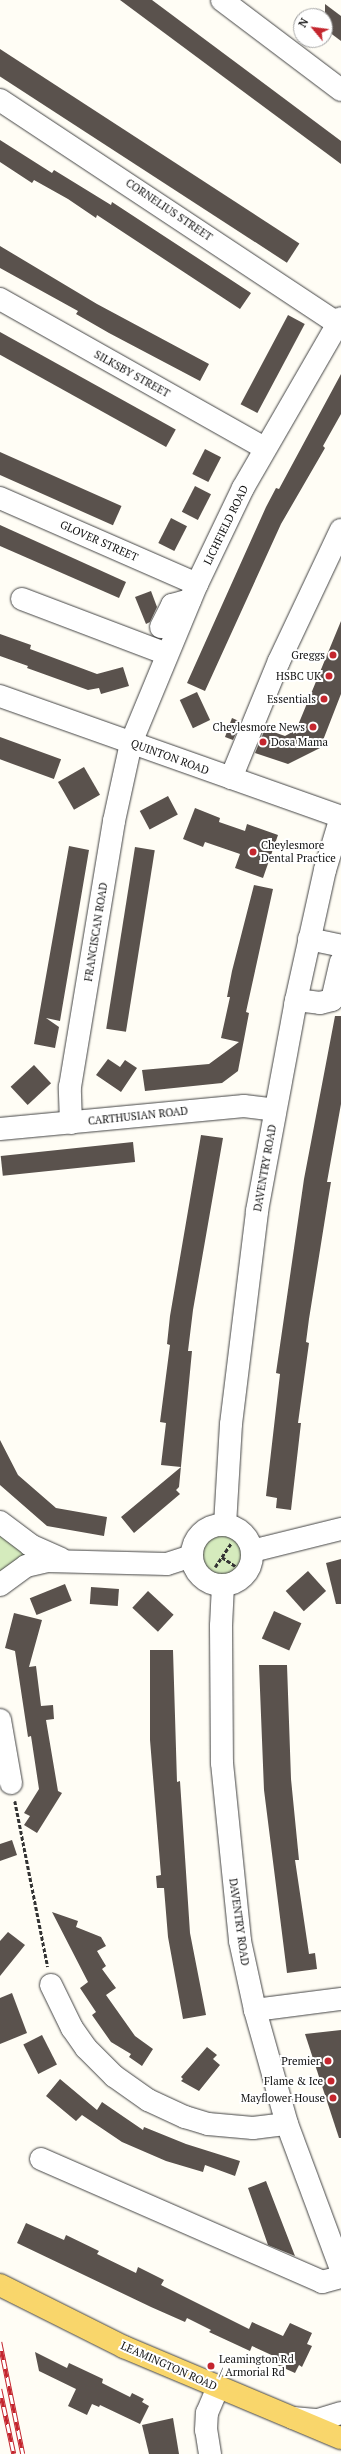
<!DOCTYPE html>
<style>
body{margin:0}
#map{position:relative;width:341px;height:2454px;overflow:hidden;background:#fffdf5;font-family:"PT Serif",serif}
div>[style]{position:absolute}
[style*='--x']{left:calc(var(--x)*1px);top:calc(var(--y)*1px);width:calc(var(--w)*1px);rotate:calc(var(--a)*1deg)}
.green>*{inset:0;background:#d5ebbd}
.round{border-radius:50%}
.building>*{inset:0;background:#5a524d;transform-origin:0 0}
.path>*{height:2.5px;margin-top:-1.25px;transform-origin:0;background:repeating-linear-gradient(90deg,#333 0 4px,transparent 0 6px)}
.roads{filter:drop-shadow(0 0 1px #444) drop-shadow(0 0 1px #444)}
.minor>*{height:22px;margin:-11px;padding:0 11px;transform-origin:11px;border-radius:11px;background:#fff}
.minor>.ring{margin:-11px;padding:0;box-sizing:content-box;background:none;border:22px solid #fff;border-radius:50%}
.major>*{height:22px;margin:-11px;padding:0 11px;transform-origin:11px;border-radius:11px;background:#f9d66b}
.rail>*{height:4.5px;margin-top:-2.25px;transform-origin:0;background:repeating-linear-gradient(90deg,#fff 0 9px,#c4262e 0 18px);box-sizing:border-box;border-block:1px solid #c4262e}
.dots>*{width:11px;height:11px;translate:-50% -50%;box-sizing:border-box;border:2px solid #fff;border-radius:50%}
span{translate:-50% -50%;white-space:nowrap;text-align:center;line-height:1.15;-webkit-text-stroke:4px #fff;paint-order:stroke}
.street-label{font-size:11px;color:#111}
.poi-label{font-size:11px;color:#111}
.right{translate:-100% -50%;text-align:right}
.left{translate:0 -50%;text-align:left}
.north{position:absolute;left:293px;top:8px;width:40px;height:40px;box-sizing:border-box;background:#fff;border:1px solid #a0a0a0;border-radius:50%;rotate:299deg;font-size:11px;font-weight:700;line-height:16px;text-align:center;color:#111}
.north::after{content:'';display:block;margin:auto;width:14px;height:18px;background:#c4262e;clip-path:polygon(50% 0,100% 100%,50% 72%,0 100%)}
</style>
<div id="map">
<div class="green">
<i style="clip-path:polygon(0 1532px,28px 1555px,0 1573px)"></i>
<i class="round" style="left:199px;top:1533px;width:46px;height:46px"></i>
</div>
<div class="building">
<i style="clip-path:polygon(120px 0,152px 0,341px 141px,341px 164px)"></i>
<i style="clip-path:polygon(325px 4px,341px 16px,341px 41px,325px 29px)"></i>
<i style="left:0;top:49px;width:357px;height:23px;rotate:33deg"></i>
<i style="clip-path:polygon(0 140px,52px 173px,54px 170px,111px 205px,112px 202px,251px 293px,240px 309px,97px 215px,96px 218px,68px 199px,34px 180px,32px 183px,0 162px)"></i>
<i style="clip-path:polygon(0 246px,97px 304px,209px 364px,200px 381px,109px 333px,76px 314px,78px 311px,0 268px)"></i>
<i style="left:288px;top:315px;width:19px;height:101px;rotate:28deg"></i>
<i style="left:0;top:332px;width:201px;height:20px;rotate:29deg"></i>
<i style="clip-path:polygon(341px 374px,341px 414px,323px 446px,325px 448px,281px 524px,205px 691px,187px 683px,266px 507px,276px 488px,279px 489px)"></i>
<i style="left:205px;top:449px;width:18px;height:28px;rotate:27deg"></i>
<i style="left:0;top:452px;width:133px;height:21px;rotate:24deg"></i>
<i style="left:195px;top:486px;width:18px;height:29px;rotate:27deg"></i>
<i style="left:171px;top:518px;width:18px;height:28px;rotate:27deg"></i>
<i style="clip-path:polygon(0 525px,126px 582px,119px 598px,0 546px)"></i>
<i style="clip-path:polygon(151px 591px,157px 607px,150px 622px,146px 624px,135px 597px)"></i>
<i style="clip-path:polygon(341px 621px,341px 694px,320px 748px,288px 764px,255px 753px,265px 729px,285px 736px,296px 730px)"></i>
<i style="clip-path:polygon(0 634px,31px 645px,30px 649px,97px 674px,123px 667px,129px 686px,101px 694px,99px 688px,88px 690px,27px 668px,28px 666px,0 656px)"></i>
<i style="left:197px;top:692px;width:31px;height:19px;rotate:65deg"></i>
<i style="clip-path:polygon(232px 718px,241px 722px,233px 740px,225px 737px)"></i>
<i style="left:0;top:737px;width:65px;height:21px;rotate:20deg"></i>
<i style="left:84px;top:767px;width:32px;height:30px;rotate:60deg"></i>
<i style="left:168px;top:796px;width:21px;height:32px;rotate:62deg"></i>
<i style="clip-path:polygon(195px 808px,220px 818px,219px 822px,245px 831px,247px 824px,278px 835px,263px 878px,235px 868px,240px 854px,205px 842px,203px 847px,183px 839px)"></i>
<i style="clip-path:polygon(69px 846px,89px 850px,60px 1021px,46px 1018px,59px 1027px,55px 1048px,34px 1044px)"></i>
<i style="left:135px;top:847px;width:20px;height:184px;rotate:9deg"></i>
<i style="clip-path:polygon(254px 885px,273px 889px,246px 1012px,249px 1013px,238px 1071px,222px 1083px,145px 1091px,142px 1070px,209px 1064px,239px 1042px,221px 1038px,230px 997px,227px 997px,232px 971px)"></i>
<i style="clip-path:polygon(335px 1016px,341px 1016px,341px 1104px,327px 1182px,331px 1182px,328px 1200px,309px 1319px,306px 1342px,309px 1343px,298px 1423px,301px 1423px,291px 1510px,276px 1508px,277px 1498px,266px 1496px,280px 1374px,276px 1373px,304px 1179px)"></i>
<i style="clip-path:polygon(108px 1059px,120px 1067px,125px 1060px,137px 1068px,121px 1092px,96px 1075px)"></i>
<i style="left:34px;top:1065px;width:25px;height:32px;rotate:47deg"></i>
<i style="clip-path:polygon(201px 1135px,223px 1138px,193px 1310px,188px 1351px,192px 1351px,179px 1487px,176px 1490px,180px 1494px,134px 1533px,121px 1517px,181px 1467px,161px 1465px,166px 1423px,160px 1422px,170px 1345px,167px 1344px,170px 1316px)"></i>
<i style="left:133px;top:1142px;width:20px;height:133px;rotate:84deg"></i>
<i style="clip-path:polygon(0 1440px,18px 1475px,56px 1508px,107px 1517px,104px 1536px,47px 1526px,0 1485px)"></i>
<i style="clip-path:polygon(341px 1559px,341px 1604px,336px 1604px,326px 1563px)"></i>
<i style="left:308px;top:1571px;width:27px;height:30px;rotate:48deg"></i>
<i style="left:65px;top:1584px;width:18px;height:38px;rotate:68deg"></i>
<i style="left:91px;top:1587px;width:28px;height:17px;rotate:4deg"></i>
<i style="left:148px;top:1591px;width:35px;height:23px;rotate:43deg"></i>
<i style="left:274px;top:1611px;width:30px;height:30px;rotate:24deg"></i>
<i style="clip-path:polygon(14px 1613px,42px 1620px,29px 1667px,36px 1666px,41px 1706px,53px 1705px,54px 1719px,46px 1720px,58px 1791px,62px 1793px,37px 1833px,24px 1825px,30px 1816px,24px 1813px,39px 1789px,31px 1736px,28px 1737px,15px 1651px,5px 1648px)"></i>
<i style="clip-path:polygon(150px 1650px,173px 1650px,177px 1782px,180px 1781px,190px 1933px,206px 2015px,183px 2019px,168px 1937px,164px 1888px,157px 1888px,156px 1876px,161px 1875px,150px 1740px)"></i>
<i style="clip-path:polygon(259px 1665px,287px 1665px,291px 1779px,299px 1860px,295px 1860px,309px 1954px,315px 1953px,317px 1969px,287px 1973px,264px 1790px)"></i>
<i style="clip-path:polygon(12px 1840px,17px 1855px,0 1861px,0 1844px)"></i>
<i style="clip-path:polygon(52px 1912px,78px 1921px,76px 1927px,101px 1937px,106px 1946px,97px 1951px,106px 1966px,102px 1969px,116px 1988px,106px 1995px,135px 2036px,153px 2049px,142px 2066px,129px 2057px,131px 2054px,111px 2042px,92px 2015px,96px 2012px,80px 1988px,88px 1982px)"></i>
<i style="clip-path:polygon(8px 1932px,25px 1945px,0 1976px,0 1941px)"></i>
<i style="clip-path:polygon(12px 1993px,27px 2033px,0 2044px,0 1998px)"></i>
<i style="clip-path:polygon(341px 2030px,341px 2138px,339px 2138px,305px 2034px)"></i>
<i style="left:42px;top:2035px;width:33px;height:21px;rotate:63deg"></i>
<i style="clip-path:polygon(207px 2047px,217px 2055px,213px 2059px,220px 2065px,199px 2091px,181px 2081px,183px 2079px,181px 2077px)"></i>
<i style="clip-path:polygon(60px 2079px,97px 2110px,102px 2102px,143px 2130px,144px 2127px,186px 2144px,240px 2161px,235px 2176px,205px 2165px,203px 2172px,166px 2161px,122px 2142px,82px 2115px,76px 2121px,46px 2096px)"></i>
<i style="clip-path:polygon(266px 2181px,276px 2207px,295px 2256px,268px 2245px,248px 2188px)"></i>
<i style="clip-path:polygon(26px 2223px,64px 2240px,66px 2235px,99px 2251px,97px 2254px,136px 2273px,138px 2267px,164px 2280px,161px 2285px,249px 2329px,252px 2322px,283px 2336px,290px 2323px,312px 2333px,307px 2344px,312px 2346px,302px 2367px,299px 2365px,295px 2373px,275px 2364px,278px 2358px,252px 2346px,250px 2351px,209px 2332px,211px 2330px,187px 2318px,185px 2322px,151px 2307px,17px 2243px)"></i>
<i style="clip-path:polygon(35px 2352px,67px 2368px,69px 2363px,103px 2379px,102px 2383px,130px 2397px,132px 2393px,144px 2399px,142px 2402px,149px 2406px,140px 2424px,100px 2405px,99px 2407px,92px 2404px,87px 2415px,68px 2406px,76px 2389px,39px 2371px)"></i>
<i style="clip-path:polygon(173px 2418px,179px 2454px,149px 2454px,142px 2425px)"></i>
</div>
<div class="path">
<i style="--x:222;--y:1557;--w:29;--a:34"></i>
<i style="--x:215;--y:1567;--w:29;--a:-56"></i>
<i style="--x:15;--y:1801;--w:169;--a:78.8"></i>
</div>
<div class="roads">
<div class="minor">
<i style="--x:222;--y:0;--w:149;--a:37.1"></i>
<i style="--x:0;--y:100;--w:404;--a:33.5"></i>
<i style="--x:0;--y:299;--w:303;--a:29.4"></i>
<i style="--x:0;--y:498;--w:215;--a:23.6"></i>
<i style="--x:22;--y:599;--w:155;--a:20.8"></i>
<i style="--x:161;--y:627;--w:25;--a:-63"></i>
<i style="--x:172;--y:605;--w:19;--a:-16"></i>
<i style="--x:0;--y:696;--w:362;--a:19.5"></i>
<i style="--x:231;--y:778;--w:126;--a:-67.7"></i>
<i style="--x:279;--y:661;--w:145;--a:-64.7"></i>
<i style="--x:309;--y:939;--w:33;--a:12"></i>
<i style="--x:296;--y:1000;--w:24;--a:7"></i>
<i style="--x:320;--y:1003;--w:12;--a:-14"></i>
<i style="--x:332;--y:1000;--w:39;--a:-77"></i>
<i style="--x:71;--y:1123;--w:36;--a:-92"></i>
<i style="--x:70;--y:1087;--w:270;--a:-80.6"></i>
<i style="--x:114;--y:821;--w:80;--a:-77.7"></i>
<i style="--x:131;--y:743;--w:172;--a:-67.5"></i>
<i style="--x:197;--y:584;--w:106;--a:-64.4"></i>
<i style="--x:243;--y:488;--w:196;--a:-60"></i>
<i style="--x:0;--y:1129;--w:245;--a:-5.4"></i>
<i style="--x:244;--y:1106;--w:31;--a:7"></i>
<i style="--x:0;--y:1522;--w:38;--a:37"></i>
<i style="--x:30;--y:1545;--w:34;--a:24"></i>
<i style="--x:225;--y:1525;--w:101;--a:-86.6"></i>
<i style="--x:231;--y:1424;--w:215;--a:-83"></i>
<i style="--x:257;--y:1211;--w:209;--a:-79.5"></i>
<i style="--x:295;--y:1005;--w:138;--a:-77.5"></i>
<i style="--x:325;--y:870;--w:55;--a:-73.2"></i>
<i class="ring" style="left:192px;top:1525px;width:38px;height:38px"></i>
<i style="--x:252;--y:1551;--w:92;--a:-13.9"></i>
<i style="--x:0;--y:1585;--w:32;--a:-36"></i>
<i style="--x:26;--y:1566;--w:22;--a:-13"></i>
<i style="--x:47;--y:1561;--w:120;--a:1.4"></i>
<i style="--x:167;--y:1564;--w:26;--a:-18"></i>
<i style="--x:223;--y:1585;--w:41;--a:92.8"></i>
<i style="--x:221;--y:1626;--w:137;--a:89.6"></i>
<i style="--x:222;--y:1763;--w:179;--a:84.2"></i>
<i style="--x:240;--y:1941;--w:71;--a:77.7"></i>
<i style="--x:255;--y:2010;--w:118;--a:74.3"></i>
<i style="--x:287;--y:2124;--w:155;--a:69.6"></i>
<i style="--x:0;--y:1720;--w:64;--a:80.1"></i>
<i style="--x:51;--y:1985;--w:48;--a:64"></i>
<i style="--x:72;--y:2028;--w:24;--a:55"></i>
<i style="--x:86;--y:2048;--w:40;--a:45"></i>
<i style="--x:114;--y:2076;--w:42;--a:35.2"></i>
<i style="--x:148;--y:2100;--w:41;--a:24.7"></i>
<i style="--x:185;--y:2117;--w:24;--a:17"></i>
<i style="--x:208;--y:2124;--w:45;--a:5.1"></i>
<i style="--x:253;--y:2128;--w:34;--a:-7"></i>
<i style="--x:255;--y:2010;--w:87;--a:-7.3"></i>
<i style="--x:41;--y:2159;--w:307;--a:23.6"></i>
<i style="--x:322;--y:2282;--w:20;--a:-15"></i>
<i style="--x:293;--y:2418;--w:25;--a:5"></i>
<i style="--x:318;--y:2420;--w:24;--a:-17"></i>
<i style="--x:210;--y:2454;--w:24;--a:-99"></i>
<i style="--x:206;--y:2430;--w:17;--a:-87"></i>
<i style="--x:207;--y:2413;--w:28;--a:-67"></i>
</div>
<div class="major">
<i style="--x:0;--y:2285;--w:139;--a:26.6"></i>
<i style="--x:124;--y:2347;--w:235;--a:22.8"></i>
</div>
</div>
<div class="rail">
<i style="--x:0;--y:2342;--w:114;--a:78.4"></i>
<i style="--x:0;--y:2389;--w:66;--a:77.8"></i>
</div>
<div class="dots">
<i style="left:333px;top:655px;background:#c4262e"></i>
<i style="left:329px;top:676px;background:#c4262e"></i>
<i style="left:324px;top:699px;background:#c4262e"></i>
<i style="left:313px;top:727px;background:#c4262e"></i>
<i style="left:263px;top:742px;background:#c4262e"></i>
<i style="left:253px;top:852px;background:#c4262e"></i>
<i style="left:328px;top:2061px;background:#c4262e"></i>
<i style="left:331px;top:2081px;background:#c4262e"></i>
<i style="left:333px;top:2098px;background:#c4262e"></i>
<i style="left:211px;top:2366px;background:#c4262e"></i>
</div>
<div class="street-label">
<span style="left:169px;top:210px;rotate:34deg">CORNELIUS STREET</span>
<span style="left:132px;top:374px;rotate:29deg">SILKSBY STREET</span>
<span style="left:226px;top:525px;rotate:-64deg">LICHFIELD ROAD</span>
<span style="left:99px;top:541px;rotate:24deg">GLOVER STREET</span>
<span style="left:170px;top:757px;rotate:20deg">QUINTON ROAD</span>
<span style="left:96px;top:932px;rotate:-81deg">FRANCISCAN ROAD</span>
<span style="left:138px;top:1116px;rotate:-6deg">CARTHUSIAN ROAD</span>
<span style="left:265px;top:1168px;rotate:-80deg">DAVENTRY ROAD</span>
<span style="left:239px;top:1922px;rotate:82deg">DAVENTRY ROAD</span>
<span style="left:169px;top:2366px;rotate:24deg">LEAMINGTON ROAD</span>
</div>
<div class="poi-label">
<span class="right" style="left:325px;top:655px">Greggs</span>
<span class="right" style="left:321px;top:676px">HSBC UK</span>
<span class="right" style="left:316px;top:699px">Essentials</span>
<span class="right" style="left:305px;top:727px">Cheylesmore News</span>
<span class="left" style="left:271px;top:742px">Dosa Mama</span>
<span class="left" style="left:261px;top:852px">Cheylesmore<br>Dental Practice</span>
<span class="right" style="left:320px;top:2061px">Premier</span>
<span class="right" style="left:323px;top:2081px">Flame &amp; Ice</span>
<span class="right" style="left:325px;top:2098px">Mayflower House</span>
<span class="left" style="left:219px;top:2366px">Leamington Rd<br>/ Armorial Rd</span>
</div>
<div class="north">N</div>
</div>
